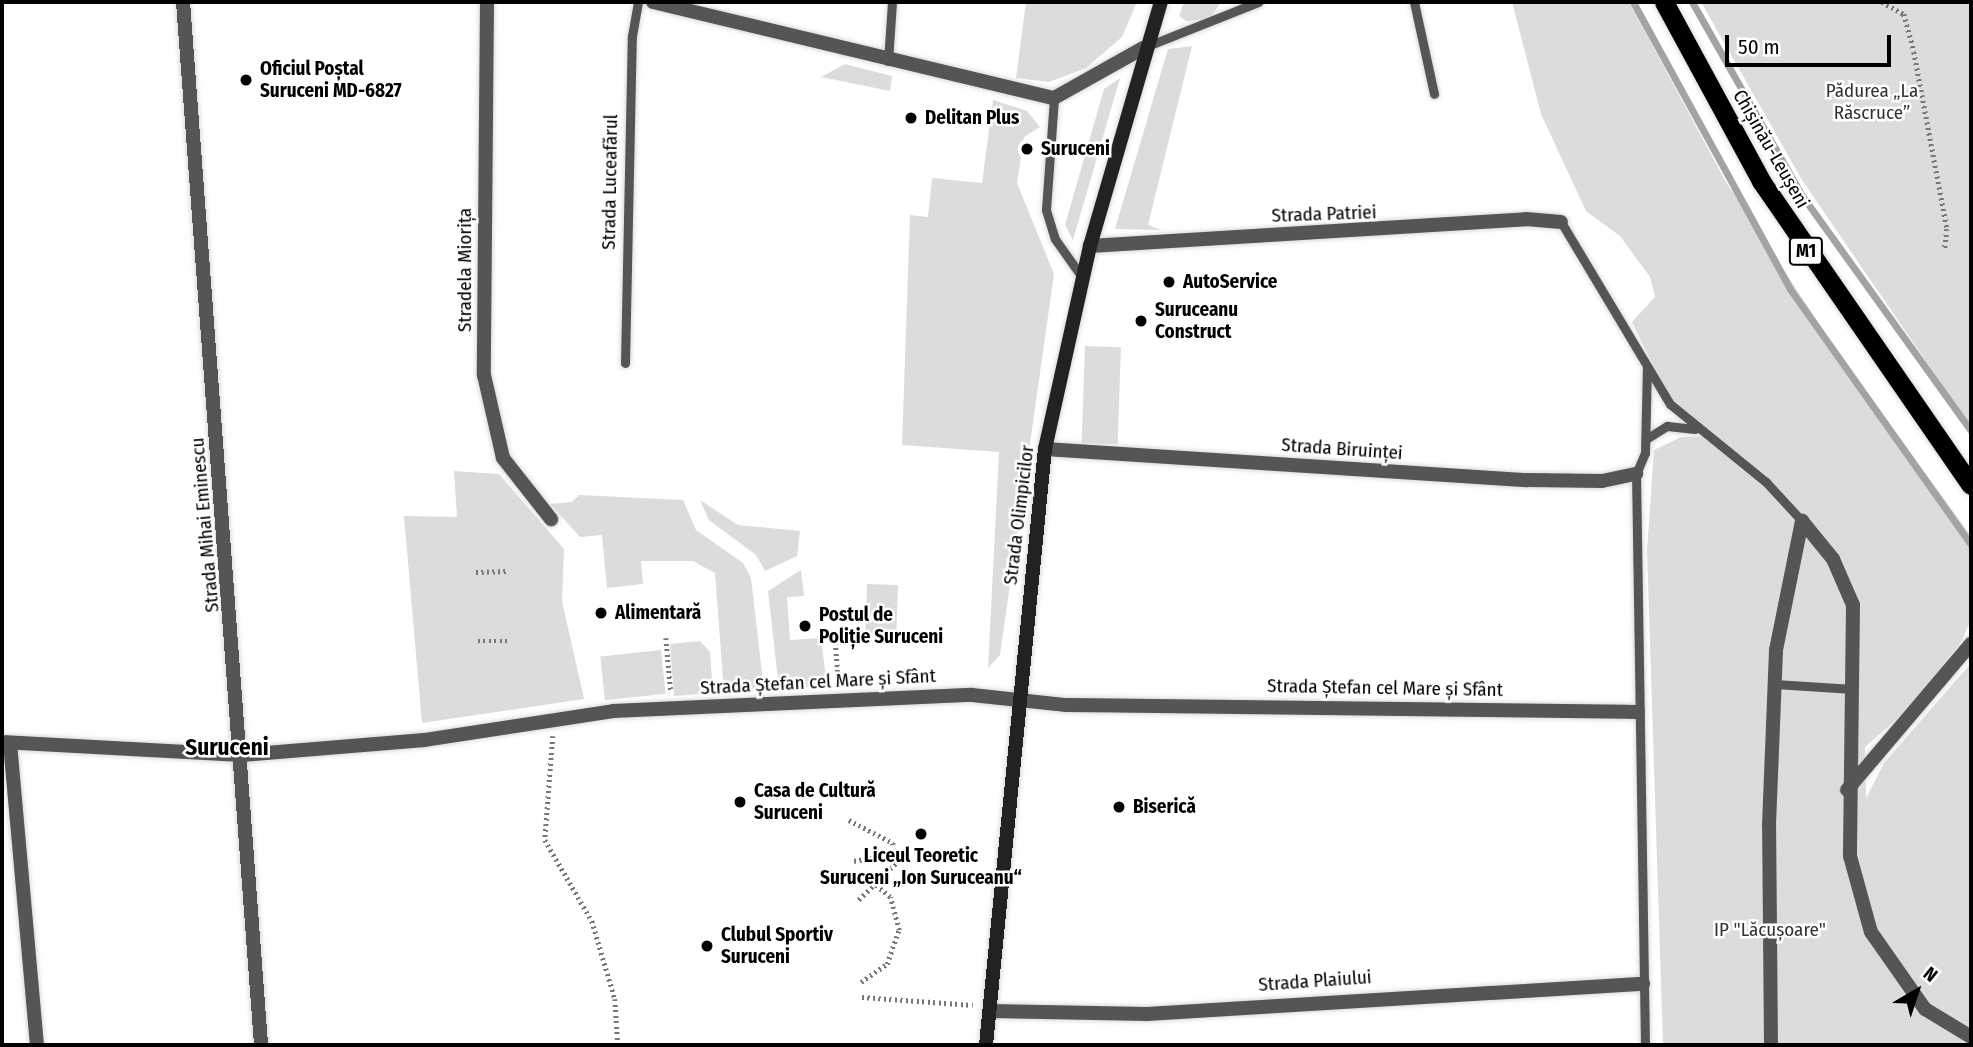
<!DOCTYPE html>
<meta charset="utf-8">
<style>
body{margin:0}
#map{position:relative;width:1973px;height:1047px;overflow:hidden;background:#fff;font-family:"Fira Sans Condensed",sans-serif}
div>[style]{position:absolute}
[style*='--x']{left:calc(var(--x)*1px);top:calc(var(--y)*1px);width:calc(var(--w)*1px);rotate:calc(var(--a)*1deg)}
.green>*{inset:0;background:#dcdcdc;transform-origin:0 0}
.stream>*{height:7px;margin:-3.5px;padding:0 3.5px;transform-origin:3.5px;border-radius:3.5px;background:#a3a3a3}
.path>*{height:4.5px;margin-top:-2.25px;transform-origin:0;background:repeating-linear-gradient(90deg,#777 0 2px,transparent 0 5.5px)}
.roads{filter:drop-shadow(0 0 2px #dbdbdb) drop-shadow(0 0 2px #dbdbdb)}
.service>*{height:9px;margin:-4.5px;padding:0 4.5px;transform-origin:4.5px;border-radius:4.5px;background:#555}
.minor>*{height:14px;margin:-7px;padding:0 7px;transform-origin:7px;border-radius:7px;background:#555}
.secondary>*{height:14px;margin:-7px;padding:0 7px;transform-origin:7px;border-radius:7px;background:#222}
.trunk>*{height:19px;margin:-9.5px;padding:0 9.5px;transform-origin:9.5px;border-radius:9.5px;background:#000}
.dots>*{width:19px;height:19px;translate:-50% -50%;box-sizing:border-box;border:4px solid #fff;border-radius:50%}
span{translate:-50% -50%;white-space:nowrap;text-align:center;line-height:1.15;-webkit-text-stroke:5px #fff;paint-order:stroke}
.shield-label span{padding:2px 5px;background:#fff;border:2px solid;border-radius:5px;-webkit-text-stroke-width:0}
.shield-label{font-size:18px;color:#000;font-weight:700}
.poi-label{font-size:19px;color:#000;font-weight:700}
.left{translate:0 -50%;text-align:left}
.park-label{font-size:19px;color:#333}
.street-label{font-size:19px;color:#000}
.quarter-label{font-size:23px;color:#000;font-weight:700}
.frame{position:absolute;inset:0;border:4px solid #000;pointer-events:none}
.north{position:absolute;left:1882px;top:956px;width:70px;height:70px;-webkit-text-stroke:5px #fff;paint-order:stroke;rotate:39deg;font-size:19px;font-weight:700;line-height:28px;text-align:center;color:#000}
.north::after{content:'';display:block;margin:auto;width:24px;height:32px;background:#000;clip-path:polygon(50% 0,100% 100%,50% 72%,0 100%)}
.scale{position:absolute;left:1725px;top:35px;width:166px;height:32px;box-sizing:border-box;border:4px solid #000;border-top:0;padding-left:9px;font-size:21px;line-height:24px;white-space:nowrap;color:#000;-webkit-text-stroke:5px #fff;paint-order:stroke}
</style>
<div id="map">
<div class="green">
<i style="clip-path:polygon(1026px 2px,1137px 2px,1122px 37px,1086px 68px,1049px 82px,1016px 78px)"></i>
<i style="clip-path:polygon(1184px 2px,1221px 2px,1209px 19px,1186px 21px,1179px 16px)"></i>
<i style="clip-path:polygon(1512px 2px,1629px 2px,1726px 182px,1841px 357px,1971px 536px,1971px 620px,1961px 642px,1909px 708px,1865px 747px,1866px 798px,1884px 763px,1971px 663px,1971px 1045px,1663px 1045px,1647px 551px,1654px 450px,1681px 437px,1717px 436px,1668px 396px,1632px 322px,1655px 297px,1650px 277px,1620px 236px,1586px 211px,1541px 114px)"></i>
<i style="clip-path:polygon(1701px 2px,1971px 2px,1971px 427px,1802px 180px)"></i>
<i style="clip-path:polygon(1192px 46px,1148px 225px,1161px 230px,1115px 229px,1168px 49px)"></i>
<i style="clip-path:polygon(845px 64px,892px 76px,890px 91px,821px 77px)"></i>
<i style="clip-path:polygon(1120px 78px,1073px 240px,1065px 225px,1104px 89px)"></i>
<i style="clip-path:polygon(993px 100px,1027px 111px,1040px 127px,1024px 137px,1017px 183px,1054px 274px,1000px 655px,988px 668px,999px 452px,902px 445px,910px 215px,928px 217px,932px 178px,982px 183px)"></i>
<i style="left:1085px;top:346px;width:36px;height:97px;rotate:2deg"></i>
<i style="clip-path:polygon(454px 471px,499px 474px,564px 549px,562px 601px,584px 699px,422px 723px,404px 516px,457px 517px)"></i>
<i style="clip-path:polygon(579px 495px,683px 500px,696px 530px,743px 563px,751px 578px,764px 690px,724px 692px,715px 573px,693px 561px,641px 561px,643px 584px,607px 588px,602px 535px,580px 537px,550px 504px,572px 502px)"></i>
<i style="clip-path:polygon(700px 500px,738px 525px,800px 531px,797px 556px,765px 571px,756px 555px,709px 520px)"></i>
<i style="clip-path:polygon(801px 570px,804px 596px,787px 597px,790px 640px,821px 638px,827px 686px,779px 689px,768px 591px)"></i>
<i style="left:867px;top:584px;width:31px;height:50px;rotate:2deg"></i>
<i style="clip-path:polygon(700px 641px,710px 652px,713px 693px,674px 696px,670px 644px)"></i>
<i style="left:661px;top:650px;width:44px;height:61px;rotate:84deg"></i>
</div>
<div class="stream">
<i style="--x:1633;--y:2;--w:327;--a:61.3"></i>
<i style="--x:1790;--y:289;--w:314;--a:54.7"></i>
<i style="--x:1692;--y:2;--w:224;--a:60.4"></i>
<i style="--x:1803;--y:197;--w:288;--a:54.3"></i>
</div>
<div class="path">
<i style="--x:1882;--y:2;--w:25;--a:29"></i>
<i style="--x:1904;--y:14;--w:39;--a:75"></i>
<i style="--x:1914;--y:52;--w:180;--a:79.4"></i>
<i style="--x:1947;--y:229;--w:20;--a:96"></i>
<i style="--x:476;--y:572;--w:31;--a:-2"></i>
<i style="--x:835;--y:637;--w:49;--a:85.3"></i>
<i style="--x:666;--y:638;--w:55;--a:84.8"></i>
<i style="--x:478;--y:641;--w:32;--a:0"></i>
<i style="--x:553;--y:736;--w:104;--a:94.4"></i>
<i style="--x:545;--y:840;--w:94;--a:59.9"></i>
<i style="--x:592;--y:921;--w:81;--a:73.6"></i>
<i style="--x:615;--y:999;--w:46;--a:86.3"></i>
<i style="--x:849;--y:820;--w:50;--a:27.6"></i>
<i style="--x:893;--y:843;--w:21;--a:82"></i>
<i style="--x:896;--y:864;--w:54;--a:135.7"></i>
<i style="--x:854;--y:861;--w:69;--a:-10"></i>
<i style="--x:861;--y:982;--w:32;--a:-35"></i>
<i style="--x:887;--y:964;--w:36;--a:-71"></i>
<i style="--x:899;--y:930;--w:34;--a:-105"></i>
<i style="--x:890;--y:897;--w:19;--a:-141"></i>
<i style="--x:862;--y:997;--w:111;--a:4.1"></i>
</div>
<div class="roads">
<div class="service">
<i style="--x:1414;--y:2;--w:94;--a:77.7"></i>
<i style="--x:1145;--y:47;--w:122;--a:-21.7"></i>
<i style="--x:888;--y:61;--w:59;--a:-86.1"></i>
<i style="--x:1054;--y:98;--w:112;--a:94.1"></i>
<i style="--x:1046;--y:210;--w:30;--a:73"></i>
<i style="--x:1055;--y:239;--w:47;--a:54.6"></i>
<i style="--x:1561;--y:222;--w:212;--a:59.1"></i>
<i style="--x:1670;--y:404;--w:124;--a:39.1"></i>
<i style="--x:1766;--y:482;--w:53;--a:47.3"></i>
<i style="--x:625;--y:363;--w:327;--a:-88.8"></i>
<i style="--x:632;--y:36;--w:35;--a:-80"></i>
<i style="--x:1646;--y:439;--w:25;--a:-32"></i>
<i style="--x:1667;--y:426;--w:28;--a:6"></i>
<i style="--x:1775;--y:684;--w:78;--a:3.7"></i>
<i style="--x:1645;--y:1045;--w:571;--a:-90.9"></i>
<i style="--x:1636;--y:474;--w:23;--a:-67"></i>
<i style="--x:1645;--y:453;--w:87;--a:-88.7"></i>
</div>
<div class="minor">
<i style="--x:183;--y:2;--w:1046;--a:85.72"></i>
<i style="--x:487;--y:2;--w:373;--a:90.5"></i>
<i style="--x:484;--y:375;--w:85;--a:77.1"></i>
<i style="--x:503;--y:458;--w:78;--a:51.8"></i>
<i style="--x:653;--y:2;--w:412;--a:13.5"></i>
<i style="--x:1054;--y:98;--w:102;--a:-29.3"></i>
<i style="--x:1090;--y:246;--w:437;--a:-3.5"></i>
<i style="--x:1526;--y:219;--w:35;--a:5"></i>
<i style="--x:1045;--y:449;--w:483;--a:3.7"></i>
<i style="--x:1527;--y:480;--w:75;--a:0.8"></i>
<i style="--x:1602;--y:481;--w:35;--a:-12"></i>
<i style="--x:1802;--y:521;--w:49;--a:50.8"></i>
<i style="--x:1833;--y:559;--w:50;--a:66.5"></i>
<i style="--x:1853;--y:605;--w:251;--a:90.7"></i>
<i style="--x:1850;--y:856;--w:79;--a:74.6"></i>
<i style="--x:1871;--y:932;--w:94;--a:55"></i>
<i style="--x:1925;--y:1009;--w:54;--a:31.3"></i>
<i style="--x:2;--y:742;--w:240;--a:3.1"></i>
<i style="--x:242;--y:755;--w:183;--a:-4.7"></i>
<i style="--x:424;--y:740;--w:191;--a:-8.7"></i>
<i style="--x:613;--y:711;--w:359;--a:-2.6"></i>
<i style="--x:972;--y:695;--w:95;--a:6.1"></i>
<i style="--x:1066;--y:705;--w:572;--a:0.7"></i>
<i style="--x:10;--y:743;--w:303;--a:84.9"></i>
<i style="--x:1847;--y:790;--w:192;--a:-49.7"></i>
<i style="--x:990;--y:1011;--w:157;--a:1.1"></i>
<i style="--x:1147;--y:1014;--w:497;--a:-3.5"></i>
<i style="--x:1771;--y:1045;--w:220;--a:-90.5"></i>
<i style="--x:1769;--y:825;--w:175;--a:-87.7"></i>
<i style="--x:1776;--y:650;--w:132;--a:-78.6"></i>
</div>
<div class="secondary">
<i style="--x:986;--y:1045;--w:599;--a:-84.35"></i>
<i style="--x:1045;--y:449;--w:208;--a:-77.5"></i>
<i style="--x:1090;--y:246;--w:254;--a:-73.8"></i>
</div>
<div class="trunk">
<i style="--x:1664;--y:2;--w:204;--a:61.5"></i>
<i style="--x:1761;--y:181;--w:369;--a:55.4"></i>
</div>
</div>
<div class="dots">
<i style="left:246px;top:80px;background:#000"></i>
<i style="left:911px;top:118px;background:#000"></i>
<i style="left:1027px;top:149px;background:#000"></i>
<i style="left:1169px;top:282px;background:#000"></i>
<i style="left:1141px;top:321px;background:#000"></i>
<i style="left:601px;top:613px;background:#000"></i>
<i style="left:805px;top:626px;background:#000"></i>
<i style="left:740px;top:802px;background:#000"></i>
<i style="left:1119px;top:807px;background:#000"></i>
<i style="left:921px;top:834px;background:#000"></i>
<i style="left:707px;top:946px;background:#000"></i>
</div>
<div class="shield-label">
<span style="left:1806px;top:251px">M1</span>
</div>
<div class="poi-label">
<span class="left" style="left:260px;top:80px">Oficiul Poștal<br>Suruceni MD-6827</span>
<span class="left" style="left:925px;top:118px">Delitan Plus</span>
<span class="left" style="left:1041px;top:149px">Suruceni</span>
<span class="left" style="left:1183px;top:282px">AutoService</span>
<span class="left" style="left:1155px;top:321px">Suruceanu<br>Construct</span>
<span class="left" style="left:615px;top:613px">Alimentară</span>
<span class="left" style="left:819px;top:626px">Postul de<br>Poliție Suruceni</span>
<span class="left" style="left:754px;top:802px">Casa de Cultură<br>Suruceni</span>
<span class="left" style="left:1133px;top:807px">Biserică</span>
<span style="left:921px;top:867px">Liceul Teoretic<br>Suruceni „Ion Suruceanu“</span>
<span class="left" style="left:721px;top:946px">Clubul Sportiv<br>Suruceni</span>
</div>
<div class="park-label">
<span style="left:1872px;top:102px">Pădurea „La<br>Răscruce”</span>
<span style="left:1770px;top:930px">IP "Lăcușoare"</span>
</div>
<div class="street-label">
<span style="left:1771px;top:149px;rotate:60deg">Chișinău-Leușeni</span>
<span style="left:610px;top:182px;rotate:-89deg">Strada Luceafărul</span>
<span style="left:1324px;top:214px;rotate:-2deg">Strada Patriei</span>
<span style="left:465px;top:270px;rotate:-90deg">Stradela Miorița</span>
<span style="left:1342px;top:449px;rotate:4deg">Strada Biruinței</span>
<span style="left:1019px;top:515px;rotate:-83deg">Strada Olimpicilor</span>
<span style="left:205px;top:525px;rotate:-95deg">Strada Mihai Eminescu</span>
<span style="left:818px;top:682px;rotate:-3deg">Strada Ștefan cel Mare și Sfânt</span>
<span style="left:1385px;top:688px;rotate:1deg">Strada Ștefan cel Mare și Sfânt</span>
<span style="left:1315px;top:981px;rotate:-4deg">Strada Plaiului</span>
</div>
<div class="quarter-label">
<span style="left:227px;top:747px">Suruceni</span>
</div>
<div class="frame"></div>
<div class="north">N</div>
<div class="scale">50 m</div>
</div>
